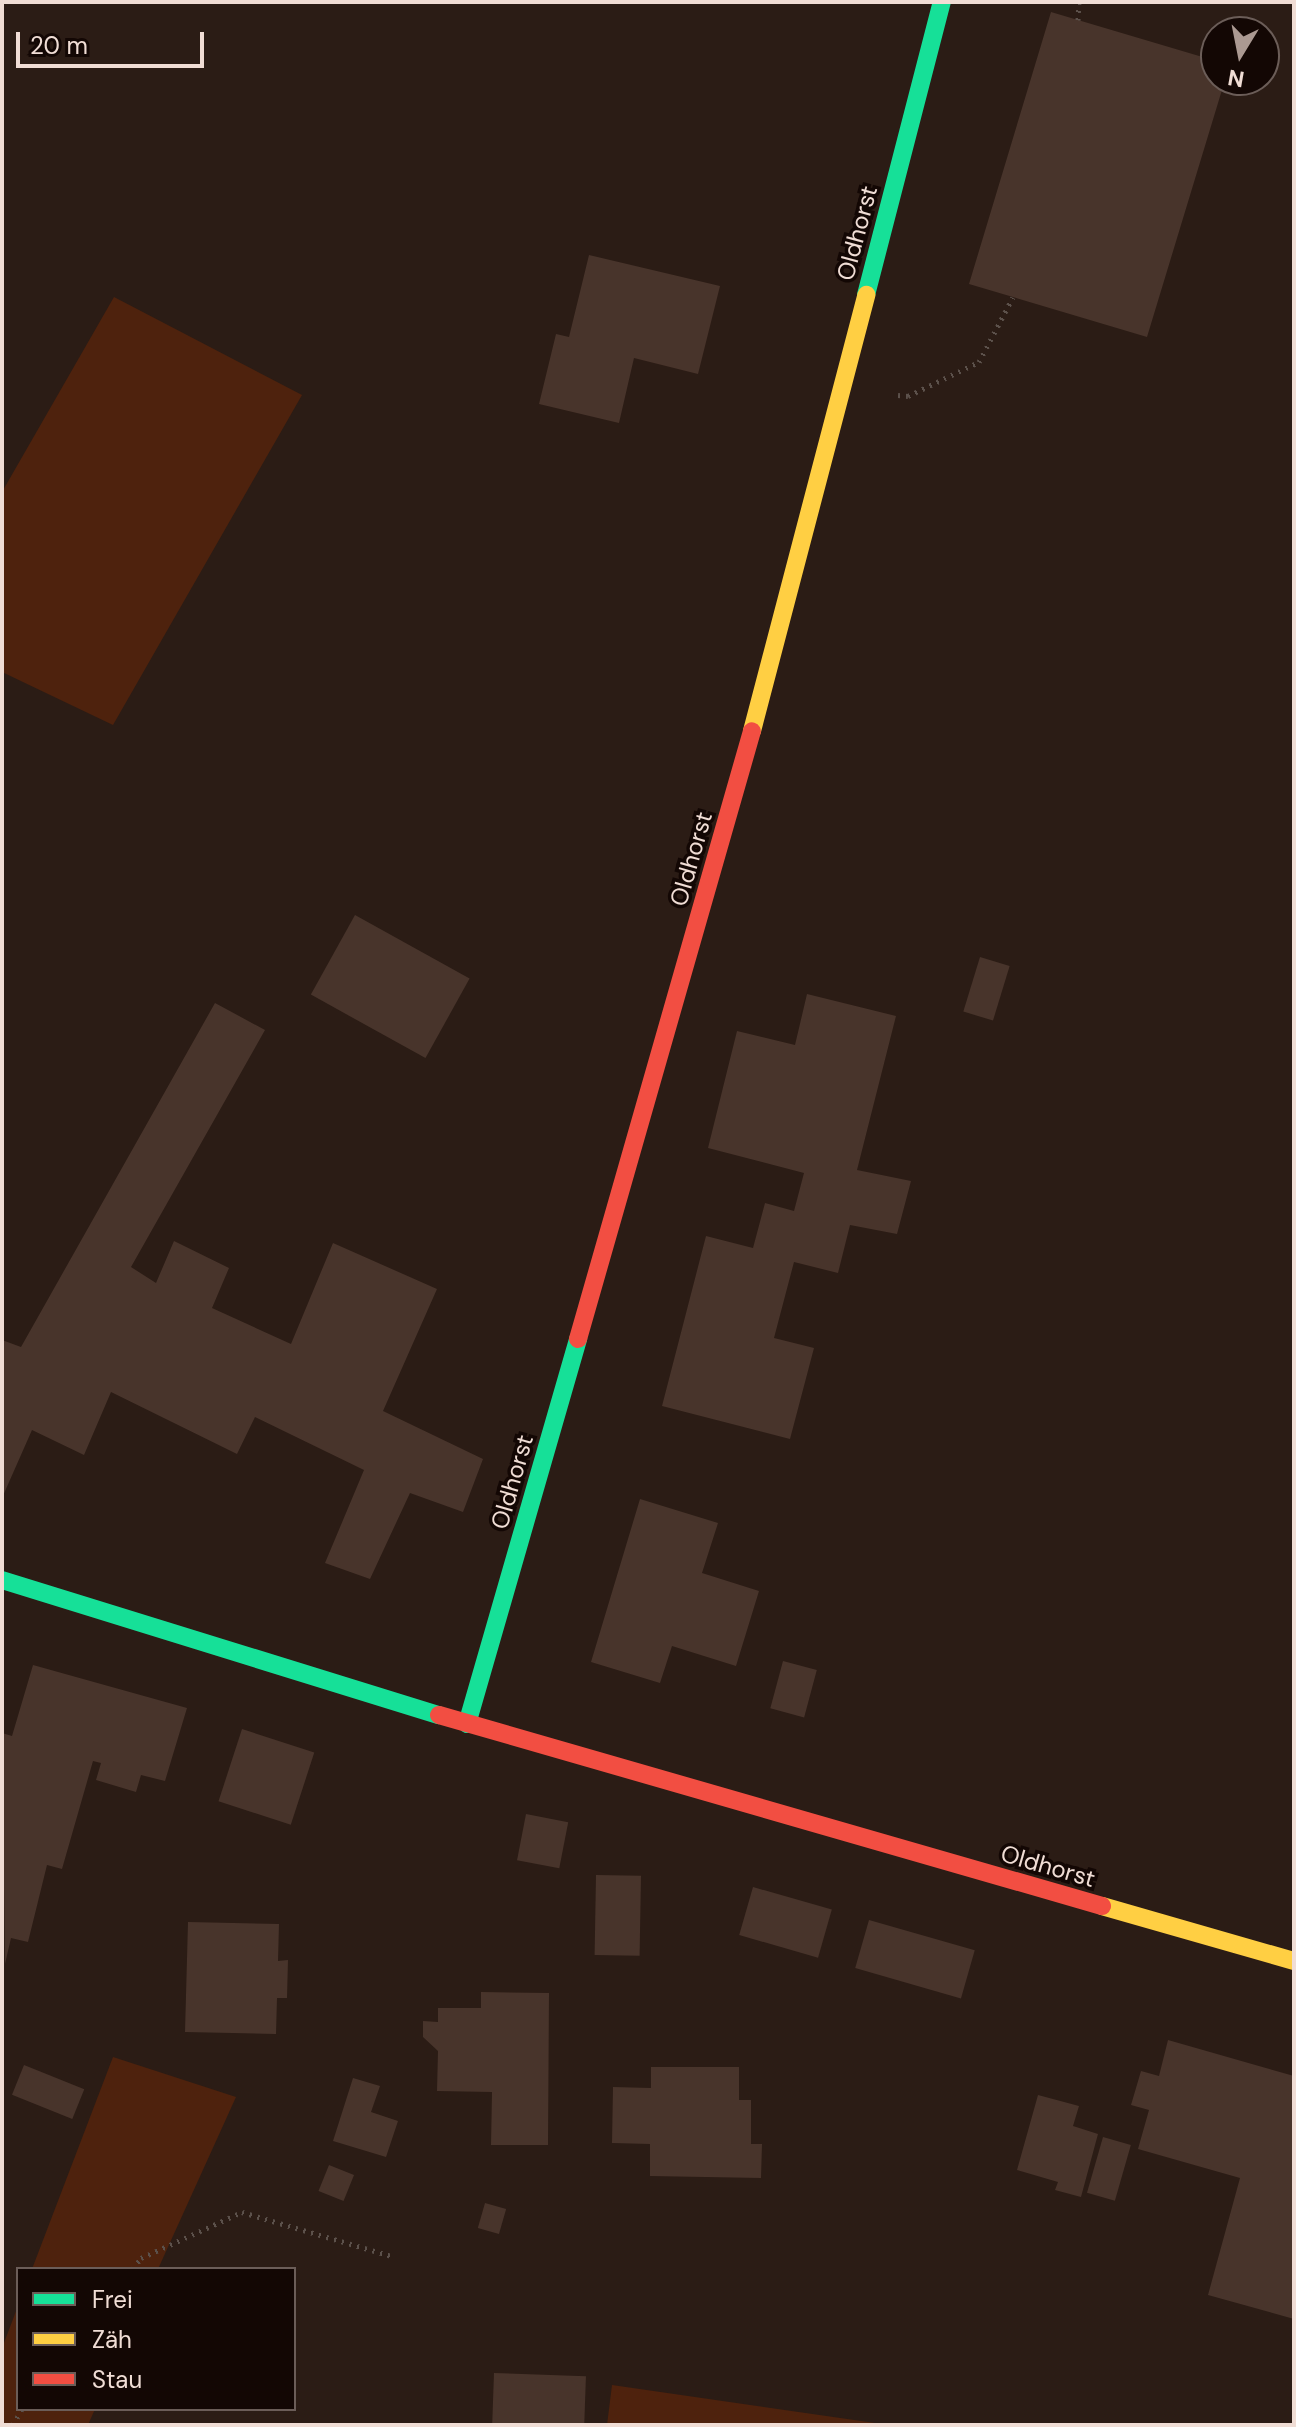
<!DOCTYPE html>
<meta charset="utf-8">
<style>
body{margin:0}
#map{position:relative;width:1296px;height:2427px;overflow:hidden;background:#2b1c15;font-family:"DM Sans",sans-serif}
div>[style]{position:absolute}
[style*='--x']{left:calc(var(--x)*1px);top:calc(var(--y)*1px);width:calc(var(--w)*1px);rotate:calc(var(--a)*1deg)}
.green>*{inset:0;background:#4e220d}
.building>*{inset:0;background:#48342b;transform-origin:0 0}
.path>*{height:5px;margin-top:-2.5px;transform-origin:0;background:repeating-linear-gradient(90deg,#5c514b 0 2px,transparent 0 8px)}
.fast>*{height:18px;margin:-9px;padding:0 9px;transform-origin:9px;border-radius:9px;background:#16e098}
.slow>*{height:18px;margin:-9px;padding:0 9px;transform-origin:9px;border-radius:9px;background:#ffcf43}
.jam>*{height:18px;margin:-9px;padding:0 9px;transform-origin:9px;border-radius:9px;background:#f24e42}
span{translate:-50% -50%;white-space:nowrap;text-align:center;line-height:1.15;-webkit-text-stroke:7px #130704;paint-order:stroke}
.street-label{font-size:24px;color:#f0ddd5}
.frame{position:absolute;inset:0;border:4px solid #f0ddd5;pointer-events:none}
.legend{position:absolute;left:16px;top:2267px;width:280px;height:144px;box-sizing:border-box;background:#130704;border:2px solid #6b5d58;margin:0;padding:10px 14px;list-style:none;font-size:24px;color:#f0ddd5}
.legend li{display:flex;align-items:center;gap:16px;height:40px}
.legend b{width:40px;border:2px solid #6b5d58}
.north{position:absolute;left:1200px;top:16px;width:80px;height:80px;box-sizing:border-box;background:#130704;border:2px solid #6b5d58;border-radius:50%;rotate:190deg;font-size:22px;font-weight:700;line-height:32px;text-align:center;color:#f0ddd5}
.north::after{content:'';display:block;margin:auto;width:28px;height:36px;background:#ab9992;clip-path:polygon(50% 0,100% 100%,50% 72%,0 100%)}
.scale{position:absolute;left:16px;top:32px;width:188px;height:36px;box-sizing:border-box;border:4px solid #f0ddd5;border-top:0;padding-left:10px;font-size:24px;line-height:28px;white-space:nowrap;color:#f0ddd5;-webkit-text-stroke:6px #130704;paint-order:stroke}
</style>
<div id="map">
<div class="green">
<i style="clip-path:polygon(114px 297px,302px 395px,113px 725px,2px 672px,2px 492px)"></i>
<i style="clip-path:polygon(113px 2057px,236px 2097px,158px 2269px,32px 2269px)"></i>
<i style="clip-path:polygon(18px 2306px,18px 2409px,95px 2409px,88px 2425px,2px 2425px,2px 2348px)"></i>
<i style="clip-path:polygon(612px 2385px,889px 2425px,607px 2425px)"></i>
</div>
<div class="building">
<i style="clip-path:polygon(1051px 12px,1216px 61px,1216px 80px,1225px 80px,1147px 337px,969px 284px)"></i>
<i style="clip-path:polygon(589px 255px,720px 286px,698px 374px,634px 358px,619px 423px,539px 404px,556px 334px,569px 337px)"></i>
<i style="left:355px;top:915px;width:131px;height:91px;rotate:29deg"></i>
<i style="left:980px;top:957px;width:31px;height:57px;rotate:17deg"></i>
<i style="clip-path:polygon(807px 994px,896px 1016px,857px 1170px,911px 1181px,897px 1234px,850px 1225px,838px 1273px,794px 1262px,774px 1338px,814px 1348px,790px 1439px,662px 1406px,706px 1236px,753px 1248px,765px 1203px,794px 1211px,804px 1173px,708px 1148px,737px 1031px,795px 1045px)"></i>
<i style="clip-path:polygon(215px 1003px,265px 1030px,131px 1267px,156px 1283px,174px 1241px,229px 1268px,212px 1308px,291px 1344px,333px 1243px,437px 1289px,383px 1411px,483px 1459px,463px 1512px,410px 1493px,370px 1579px,325px 1563px,364px 1470px,255px 1417px,237px 1454px,111px 1392px,84px 1455px,32px 1430px,2px 1498px,2px 1340px,21px 1347px)"></i>
<i style="clip-path:polygon(640px 1499px,718px 1523px,702px 1573px,759px 1591px,736px 1666px,672px 1646px,660px 1683px,591px 1662px)"></i>
<i style="left:783px;top:1661px;width:35px;height:49px;rotate:15deg"></i>
<i style="clip-path:polygon(33px 1665px,187px 1708px,165px 1781px,141px 1775px,136px 1792px,96px 1780px,101px 1763px,93px 1761px,62px 1869px,47px 1865px,28px 1942px,11px 1938px,5px 1964px,2px 1733px,12px 1736px)"></i>
<i style="left:242px;top:1729px;width:76px;height:76px;rotate:18deg"></i>
<i style="left:526px;top:1814px;width:43px;height:47px;rotate:11deg"></i>
<i style="left:596px;top:1875px;width:45px;height:80px;rotate:1deg"></i>
<i style="left:753px;top:1887px;width:82px;height:50px;rotate:16deg"></i>
<i style="left:869px;top:1920px;width:110px;height:50px;rotate:16deg"></i>
<i style="clip-path:polygon(188px 1922px,279px 1924px,278px 1961px,288px 1960px,287px 1998px,277px 1998px,276px 2034px,185px 2032px)"></i>
<i style="clip-path:polygon(481px 1992px,549px 1993px,548px 2145px,491px 2145px,492px 2092px,437px 2091px,438px 2051px,423px 2037px,423px 2021px,438px 2022px,438px 2008px,481px 2008px)"></i>
<i style="clip-path:polygon(1168px 2040px,1294px 2076px,1294px 2319px,1208px 2295px,1240px 2178px,1138px 2149px,1149px 2110px,1131px 2105px,1141px 2071px,1159px 2076px)"></i>
<i style="left:24px;top:2065px;width:65px;height:32px;rotate:22deg"></i>
<i style="clip-path:polygon(651px 2067px,739px 2067px,739px 2100px,751px 2100px,751px 2144px,762px 2144px,761px 2178px,650px 2176px,650px 2144px,612px 2143px,613px 2087px,651px 2088px)"></i>
<i style="clip-path:polygon(353px 2078px,380px 2086px,371px 2112px,398px 2121px,386px 2157px,333px 2141px)"></i>
<i style="clip-path:polygon(1038px 2095px,1079px 2106px,1073px 2126px,1098px 2134px,1081px 2197px,1055px 2190px,1058px 2182px,1017px 2170px)"></i>
<i style="left:1103px;top:2137px;width:29px;height:58px;rotate:16deg"></i>
<i style="left:329px;top:2165px;width:27px;height:28px;rotate:22deg"></i>
<i style="left:485px;top:2203px;width:22px;height:26px;rotate:16deg"></i>
<i style="left:494px;top:2373px;width:92px;height:52px;rotate:2deg"></i>
</div>
<div class="path">
<i style="--x:1078;--y:20;--w:18;--a:-87"></i>
<i style="--x:898;--y:395;--w:10;--a:6"></i>
<i style="--x:908;--y:396;--w:79;--a:-25.6"></i>
<i style="--x:979;--y:362;--w:73;--a:-62.4"></i>
<i style="--x:133;--y:2269;--w:14;--a:-54"></i>
<i style="--x:141;--y:2258;--w:111;--a:-24.5"></i>
<i style="--x:242;--y:2212;--w:159;--a:16.4"></i>
<i style="--x:13;--y:2425;--w:18;--a:-61"></i>
</div>
<div class="fast">
<i style="--x:866;--y:295;--w:303;--a:-75.5"></i>
<i style="--x:2;--y:1580;--w:457;--a:17.2"></i>
<i style="--x:467;--y:1724;--w:401;--a:-73.9"></i>
</div>
<div class="slow">
<i style="--x:752;--y:731;--w:451;--a:-75.3"></i>
<i style="--x:1102;--y:1906;--w:200;--a:16"></i>
</div>
<div class="jam">
<i style="--x:578;--y:1339;--w:632;--a:-74.03"></i>
<i style="--x:439;--y:1715;--w:690;--a:16.07"></i>
</div>
<div class="street-label">
<span style="left:857px;top:233px;rotate:-75deg">Oldhorst</span>
<span style="left:691px;top:859px;rotate:-74deg">Oldhorst</span>
<span style="left:512px;top:1482px;rotate:-74deg">Oldhorst</span>
<span style="left:1048px;top:1866px;rotate:16deg">Oldhorst</span>
</div>
<div class="frame"></div>
<ul class="legend">
<li><b style="height:10px;background:#16e098"></b>Frei</li>
<li><b style="height:10px;background:#ffcf43"></b>Zäh</li>
<li><b style="height:10px;background:#f24e42"></b>Stau</li>
</ul>
<div class="north">N</div>
<div class="scale">20 m</div>
</div>
